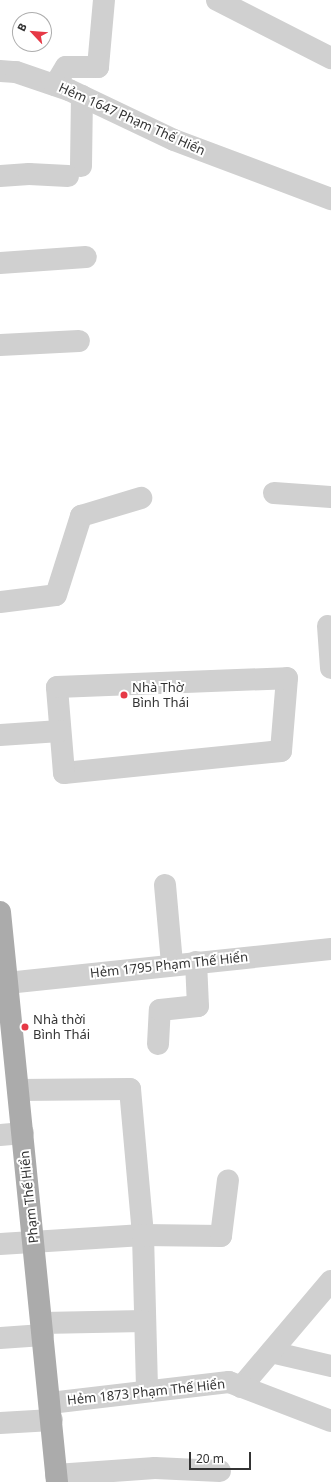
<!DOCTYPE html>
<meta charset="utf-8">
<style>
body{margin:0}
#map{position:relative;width:331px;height:1482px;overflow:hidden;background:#fff;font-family:"Noto Sans",sans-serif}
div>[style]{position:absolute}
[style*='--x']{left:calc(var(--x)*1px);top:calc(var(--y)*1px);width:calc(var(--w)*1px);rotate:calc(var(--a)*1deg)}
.minor>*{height:22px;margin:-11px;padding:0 11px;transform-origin:11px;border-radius:11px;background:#d0d0d0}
.major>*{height:22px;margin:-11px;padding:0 11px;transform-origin:11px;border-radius:11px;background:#ababab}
.dots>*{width:11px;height:11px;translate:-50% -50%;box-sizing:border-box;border:2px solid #fff;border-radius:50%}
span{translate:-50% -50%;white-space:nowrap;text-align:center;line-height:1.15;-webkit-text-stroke:4px #fff;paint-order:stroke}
.street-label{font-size:13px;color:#333}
.poi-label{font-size:13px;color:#333}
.left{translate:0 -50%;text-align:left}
.north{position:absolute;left:12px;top:12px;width:40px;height:40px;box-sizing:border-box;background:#fff;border:1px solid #adadad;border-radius:50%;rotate:296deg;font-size:11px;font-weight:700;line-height:16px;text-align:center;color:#333}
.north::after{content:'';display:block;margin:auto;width:14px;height:18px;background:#e63946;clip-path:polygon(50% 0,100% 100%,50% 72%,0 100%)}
.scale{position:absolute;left:189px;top:1452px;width:62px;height:18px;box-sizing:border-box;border:2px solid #333;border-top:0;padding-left:5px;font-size:12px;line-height:14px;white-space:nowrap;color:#333;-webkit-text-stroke:3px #fff;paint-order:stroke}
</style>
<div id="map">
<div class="minor">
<i style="--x:217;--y:0;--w:128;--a:27"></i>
<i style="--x:0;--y:71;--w:16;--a:4"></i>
<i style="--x:16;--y:72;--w:56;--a:18.8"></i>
<i style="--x:69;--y:90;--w:116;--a:25.5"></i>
<i style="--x:174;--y:140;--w:168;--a:20.6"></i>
<i style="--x:55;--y:85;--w:21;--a:-59"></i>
<i style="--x:66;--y:67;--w:32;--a:0"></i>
<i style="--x:98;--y:67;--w:67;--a:-84.9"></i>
<i style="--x:81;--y:166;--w:70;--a:-89.2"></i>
<i style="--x:0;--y:176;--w:29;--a:-4"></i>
<i style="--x:29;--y:174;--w:39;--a:3"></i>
<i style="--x:0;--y:263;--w:86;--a:-4"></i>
<i style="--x:0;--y:345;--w:79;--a:-2.9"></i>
<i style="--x:274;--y:493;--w:57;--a:4"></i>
<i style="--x:0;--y:602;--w:56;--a:-7.1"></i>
<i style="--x:56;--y:595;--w:83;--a:-72.4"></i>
<i style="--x:81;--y:516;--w:63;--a:-16.7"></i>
<i style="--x:328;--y:626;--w:42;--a:85.9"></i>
<i style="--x:287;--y:678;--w:73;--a:94.7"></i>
<i style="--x:281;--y:751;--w:218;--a:174.2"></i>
<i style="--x:64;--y:773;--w:86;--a:-94.7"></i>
<i style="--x:57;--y:687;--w:230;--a:-2.2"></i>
<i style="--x:0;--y:735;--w:60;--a:-3.8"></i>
<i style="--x:165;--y:885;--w:79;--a:84.9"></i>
<i style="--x:7;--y:983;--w:326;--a:-6"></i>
<i style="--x:158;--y:1044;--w:34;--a:-87"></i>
<i style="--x:160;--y:1010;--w:38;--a:-6"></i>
<i style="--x:198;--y:1006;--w:44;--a:-92.6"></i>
<i style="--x:18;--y:1090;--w:112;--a:-0.5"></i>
<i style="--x:130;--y:1089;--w:147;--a:84.9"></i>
<i style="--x:143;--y:1235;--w:156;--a:88.5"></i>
<i style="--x:0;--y:1135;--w:23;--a:-5"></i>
<i style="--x:0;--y:1244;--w:143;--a:-3.6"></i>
<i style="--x:143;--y:1235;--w:78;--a:0.7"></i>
<i style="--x:221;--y:1236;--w:56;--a:-82.9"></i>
<i style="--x:42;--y:1323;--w:102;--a:-1.1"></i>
<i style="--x:0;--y:1338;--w:43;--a:-4"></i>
<i style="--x:271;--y:1352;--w:62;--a:13.1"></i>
<i style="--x:241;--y:1387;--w:139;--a:-49.7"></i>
<i style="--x:50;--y:1403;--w:180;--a:-6.7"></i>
<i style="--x:229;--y:1382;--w:109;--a:20.9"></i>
<i style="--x:0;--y:1423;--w:52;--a:-3.3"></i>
<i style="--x:56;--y:1475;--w:99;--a:-4"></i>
<i style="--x:155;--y:1468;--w:65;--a:2.6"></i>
</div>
<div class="major">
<i style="--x:0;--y:912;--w:573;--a:84.29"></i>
</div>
<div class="dots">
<i style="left:124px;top:695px;background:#e63946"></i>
<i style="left:25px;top:1027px;background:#e63946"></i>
</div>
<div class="street-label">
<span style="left:132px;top:119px;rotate:24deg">Hẻm 1647 Phạm Thế Hiển</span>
<span style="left:169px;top:965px;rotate:-6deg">Hẻm 1795 Phạm Thế Hiển</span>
<span style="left:29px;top:1197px;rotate:-96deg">Phạm Thế Hiển</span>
<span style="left:146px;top:1392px;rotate:-6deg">Hẻm 1873 Phạm Thế Hiển</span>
</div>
<div class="poi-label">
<span class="left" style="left:132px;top:695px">Nhà Thờ<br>Bình Thái</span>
<span class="left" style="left:33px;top:1027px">Nhà thời<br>Bình Thái</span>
</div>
<div class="north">B</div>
<div class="scale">20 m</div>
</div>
